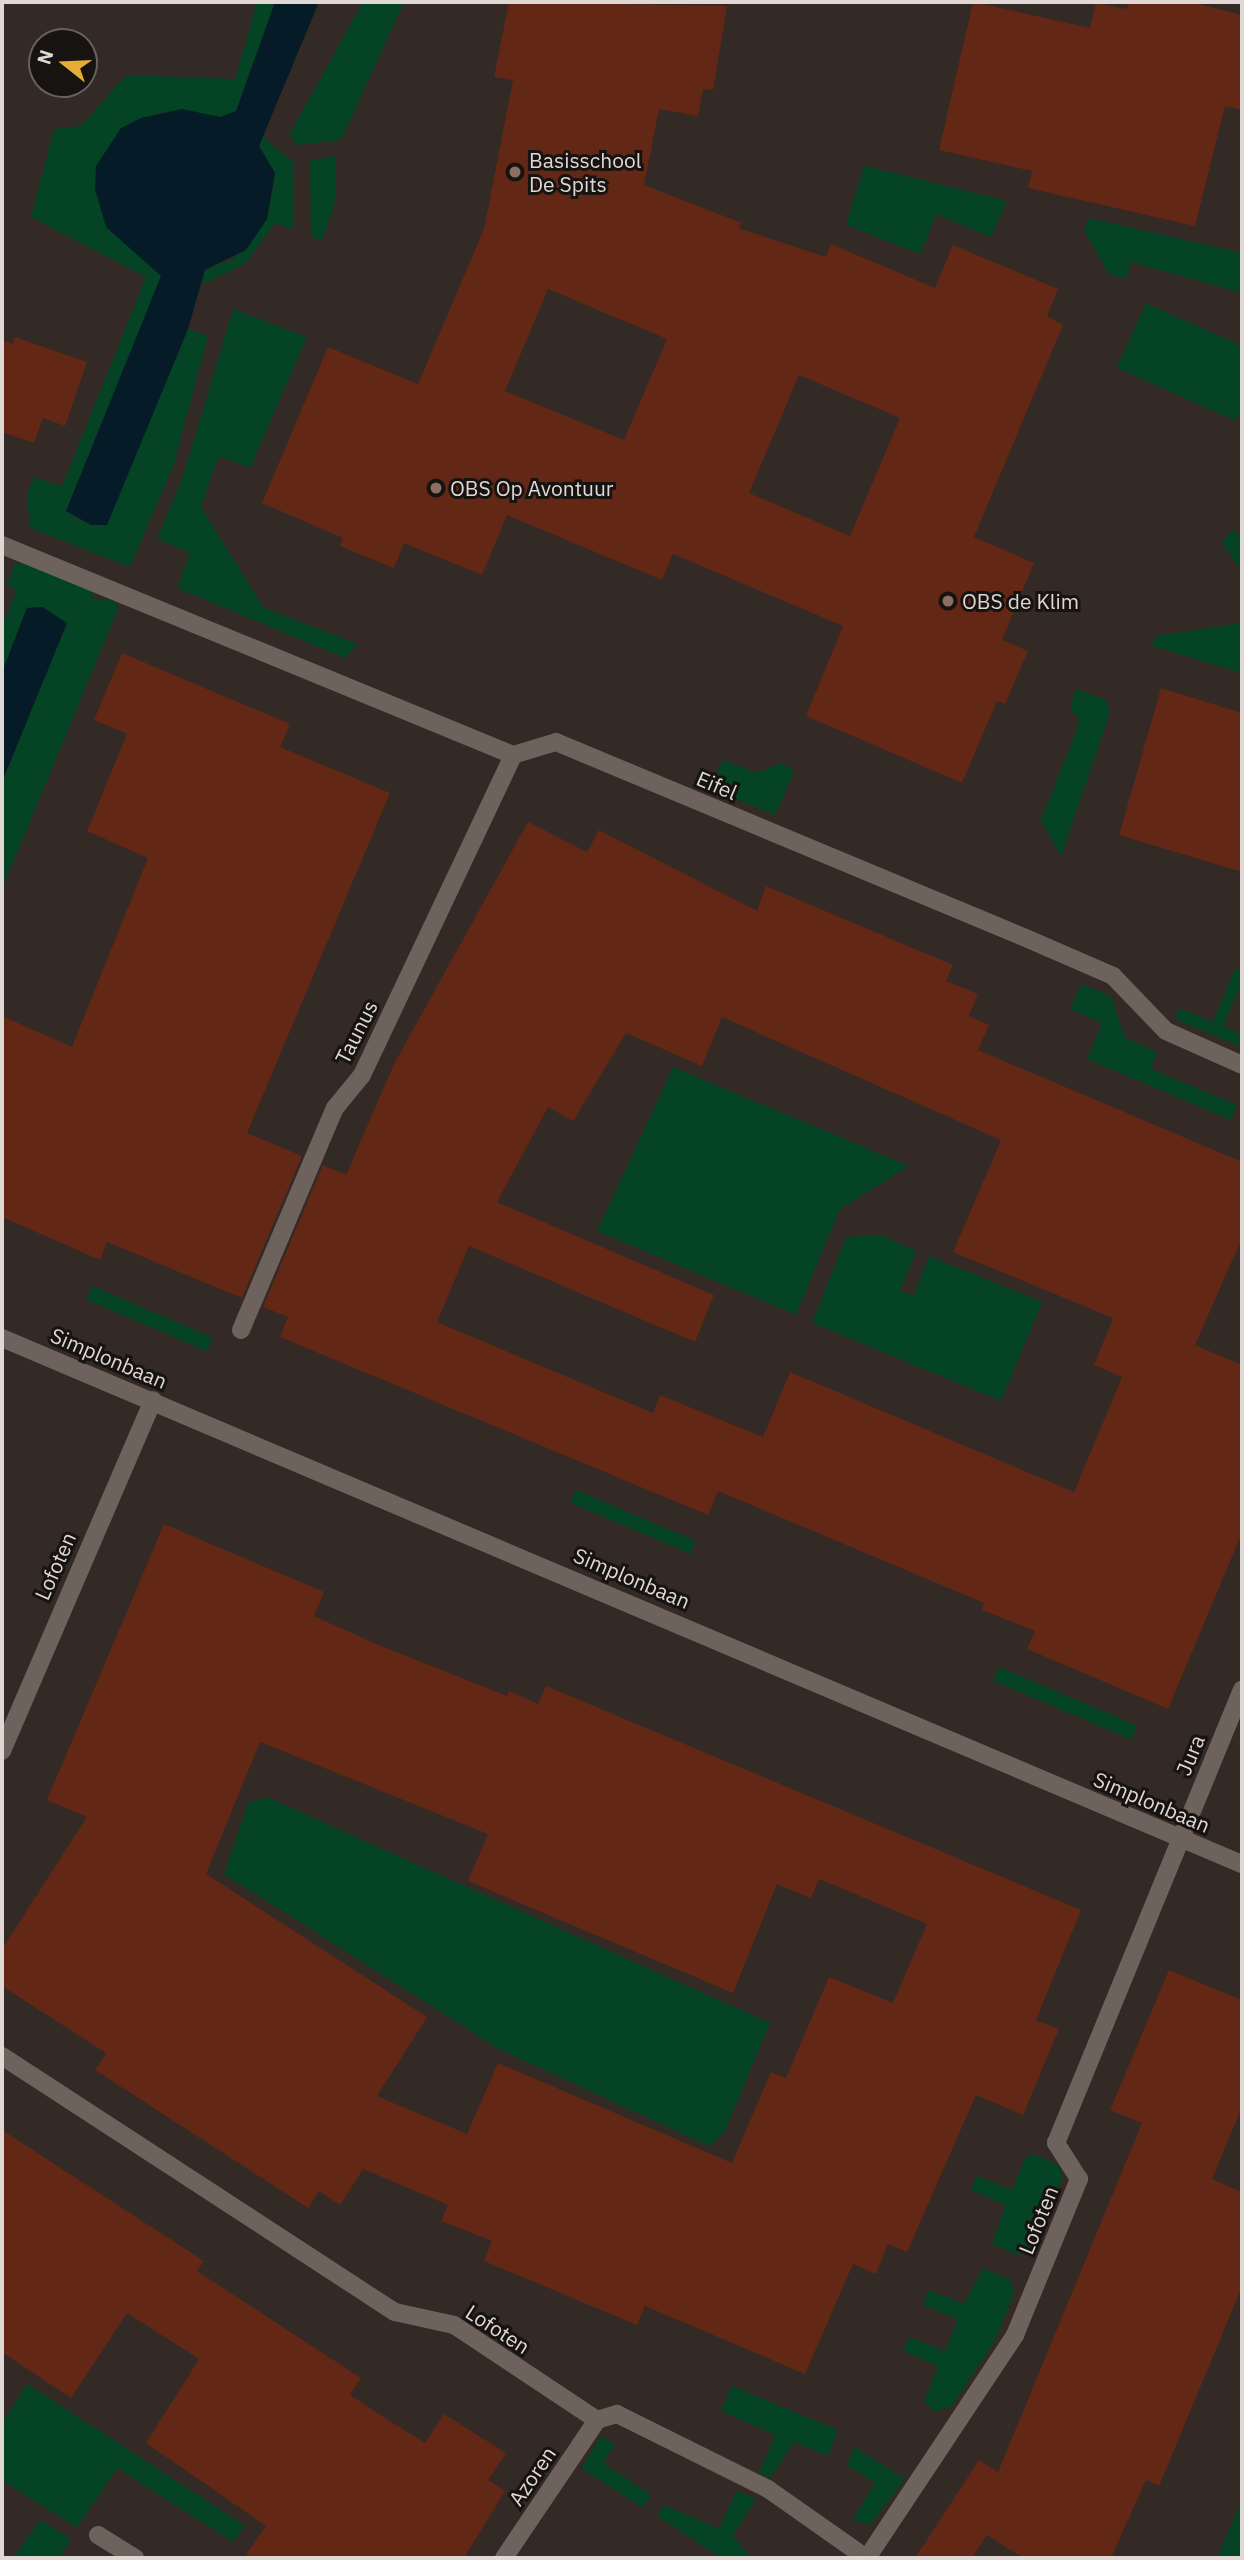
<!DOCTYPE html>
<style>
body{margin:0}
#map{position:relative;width:1244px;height:2560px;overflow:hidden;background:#332925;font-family:"IBM Plex Sans",sans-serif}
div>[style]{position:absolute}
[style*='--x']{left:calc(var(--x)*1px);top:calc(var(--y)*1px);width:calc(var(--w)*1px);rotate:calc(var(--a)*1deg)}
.green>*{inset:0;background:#044324;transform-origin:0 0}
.water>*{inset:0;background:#051b27}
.building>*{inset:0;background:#632715}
.minor>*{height:18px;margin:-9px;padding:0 9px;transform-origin:9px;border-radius:9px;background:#6e625d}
.dots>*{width:19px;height:19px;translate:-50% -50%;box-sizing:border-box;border:4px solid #171311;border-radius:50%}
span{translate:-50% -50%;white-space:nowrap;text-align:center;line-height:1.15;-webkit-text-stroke:6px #171311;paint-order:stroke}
.poi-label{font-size:21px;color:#dfd8d5}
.left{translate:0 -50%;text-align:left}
.street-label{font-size:21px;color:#dfd8d5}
.frame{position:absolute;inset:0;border:4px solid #dfd8d5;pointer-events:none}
.north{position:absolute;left:28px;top:28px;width:70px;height:70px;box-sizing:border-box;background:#171311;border:2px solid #67625f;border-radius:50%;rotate:288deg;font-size:19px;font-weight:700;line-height:28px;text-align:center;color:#dfd8d5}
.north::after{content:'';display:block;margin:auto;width:24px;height:32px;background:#e6ad36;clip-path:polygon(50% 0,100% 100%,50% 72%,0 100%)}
</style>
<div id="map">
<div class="green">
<i style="clip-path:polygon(257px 2px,275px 2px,236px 111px,220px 117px,161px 112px,121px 128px,151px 262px,161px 276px,76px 520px,107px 524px,188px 329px,208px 336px,174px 464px,130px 567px,30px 528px,27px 494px,34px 477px,62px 486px,146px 277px,31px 217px,54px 129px,81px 126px,126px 75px,235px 79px)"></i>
<i style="clip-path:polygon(363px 2px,404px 2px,341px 140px,297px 145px,289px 135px)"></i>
<i style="clip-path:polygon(263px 137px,294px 163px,294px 230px,275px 223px,246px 263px,203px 284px,204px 270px,232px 260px,267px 219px,275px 173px,259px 146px)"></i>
<i style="clip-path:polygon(335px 156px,335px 202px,322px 241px,311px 236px,310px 161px)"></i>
<i style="clip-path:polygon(864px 166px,899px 174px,1007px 201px,991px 237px,936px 214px,920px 254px,846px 225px)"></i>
<i style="clip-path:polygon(1089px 218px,1242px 253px,1242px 293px,1131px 262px,1125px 279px,1109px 274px,1084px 231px)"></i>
<i style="clip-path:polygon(1146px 303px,1242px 346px,1242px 406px,1236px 421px,1117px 368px)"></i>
<i style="clip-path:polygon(233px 309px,307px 337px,250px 468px,219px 456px,201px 507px,264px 608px,358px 644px,345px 658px,177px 588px,190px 553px,157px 539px,184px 473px)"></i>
<i style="clip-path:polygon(1232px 530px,1242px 538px,1242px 571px,1222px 543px)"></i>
<i style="clip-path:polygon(23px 562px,94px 592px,91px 598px,116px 601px,118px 609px,2px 889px,2px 782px,67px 623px,42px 607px,27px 608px,2px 672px,2px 627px,16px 591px,7px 585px,14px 564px)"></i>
<i style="clip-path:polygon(1242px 623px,1242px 673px,1152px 646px,1155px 636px)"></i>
<i style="clip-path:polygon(1076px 689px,1106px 700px,1110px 713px,1061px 856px,1041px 820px,1077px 729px,1079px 719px,1070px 708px)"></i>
<i style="clip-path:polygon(723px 760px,756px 773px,781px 763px,794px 771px,775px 815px,710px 788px)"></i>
<i style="clip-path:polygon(1235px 968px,1242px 972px,1242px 982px,1223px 1026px,1242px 1035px,1242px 1047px,1175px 1019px,1180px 1008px,1213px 1022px)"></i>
<i style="clip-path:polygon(1081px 984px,1111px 996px,1125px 1037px,1157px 1052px,1151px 1069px,1237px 1105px,1231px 1120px,1087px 1059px,1102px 1023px,1070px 1009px)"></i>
<i style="clip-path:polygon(673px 1067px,909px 1166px,840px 1209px,796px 1315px,597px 1231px)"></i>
<i style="clip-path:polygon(881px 1235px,916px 1251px,900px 1291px,914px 1295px,929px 1256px,1042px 1302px,1001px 1401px,812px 1323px,846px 1237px)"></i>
<i style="left:92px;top:1286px;width:131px;height:15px;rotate:23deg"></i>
<i style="left:576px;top:1490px;width:130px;height:14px;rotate:23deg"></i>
<i style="left:999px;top:1667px;width:150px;height:15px;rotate:23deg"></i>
<i style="clip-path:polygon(267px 1797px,770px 2023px,724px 2133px,709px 2146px,499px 2049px,224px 1874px,248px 1803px)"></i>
<i style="clip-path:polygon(1035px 2154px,1059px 2165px,1063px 2177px,1034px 2249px,1017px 2255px,992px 2244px,1006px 2205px,971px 2190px,977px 2176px,1012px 2190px,1025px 2158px)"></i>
<i style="clip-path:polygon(983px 2268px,1011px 2280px,1014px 2295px,994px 2342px,952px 2406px,935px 2412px,924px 2402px,938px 2366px,903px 2351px,909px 2337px,945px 2351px,958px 2319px,923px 2305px,929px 2290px,964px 2304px)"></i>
<i style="clip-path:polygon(27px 2384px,126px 2448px,245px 2526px,233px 2542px,117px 2468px,77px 2528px,2px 2480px,2px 2423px)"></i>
<i style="clip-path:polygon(732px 2386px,838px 2430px,828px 2456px,794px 2442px,770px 2478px,759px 2474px,775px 2435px,721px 2411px)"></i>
<i style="clip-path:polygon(601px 2436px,615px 2445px,603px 2463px,651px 2495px,643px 2508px,581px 2468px)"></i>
<i style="clip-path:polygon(854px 2447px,905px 2479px,870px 2525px,852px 2520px,875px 2483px,847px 2465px)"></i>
<i style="clip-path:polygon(736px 2491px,756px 2499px,733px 2535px,750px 2558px,721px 2558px,657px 2516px,665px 2505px,719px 2529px)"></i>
<i style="clip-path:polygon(1242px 2499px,1242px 2558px,1219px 2558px,1218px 2556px)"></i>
<i style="clip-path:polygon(40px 2520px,71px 2539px,59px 2558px,13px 2558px)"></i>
</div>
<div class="water">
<i style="clip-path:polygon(275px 2px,319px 2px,259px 146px,275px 173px,267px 219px,246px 250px,205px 270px,188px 329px,107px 525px,91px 525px,66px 511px,161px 276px,106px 227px,95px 189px,96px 166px,121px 128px,141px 118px,182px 109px,220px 117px,236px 111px)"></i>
<i style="clip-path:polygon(42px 607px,67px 623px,2px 782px,2px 672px,27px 608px)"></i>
</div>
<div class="building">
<i style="clip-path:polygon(evenodd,509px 2px,727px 6px,713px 90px,703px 89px,698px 116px,659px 109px,644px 185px,742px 223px,738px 228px,826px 257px,831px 244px,935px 288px,953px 245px,1058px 289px,1047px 316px,1063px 325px,974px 537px,1034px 563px,1002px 640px,1028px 651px,1005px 704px,997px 701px,962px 783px,806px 716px,843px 626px,673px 554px,662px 580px,507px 515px,482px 575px,404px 543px,394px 568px,340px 546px,343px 538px,262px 503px,328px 347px,418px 384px,484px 229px,513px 80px,494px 77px,509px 2px,548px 289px,667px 339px,624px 440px,505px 391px,548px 289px,509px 2px,799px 375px,900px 418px,850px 536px,749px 493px,799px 375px)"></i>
<i style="clip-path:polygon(973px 2px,1090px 28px,1096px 3px,1127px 9px,1129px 2px,1190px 2px,1242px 15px,1242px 110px,1225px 106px,1195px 226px,1028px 188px,1032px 171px,939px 150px)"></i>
<i style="clip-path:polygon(15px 337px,87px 362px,65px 426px,43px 418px,34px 443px,2px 432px,2px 340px,13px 344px)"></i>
<i style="clip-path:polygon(122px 653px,290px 724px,280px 747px,390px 793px,247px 1133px,302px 1156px,242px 1298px,107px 1242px,100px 1260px,2px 1217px,2px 1016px,72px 1047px,148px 858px,87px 831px,127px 734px,94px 720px)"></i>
<i style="clip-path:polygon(1161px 688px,1242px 713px,1242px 872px,1119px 835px)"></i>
<i style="clip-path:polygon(evenodd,528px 822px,587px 852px,599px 830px,757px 911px,766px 886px,953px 965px,946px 981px,978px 994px,969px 1016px,989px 1025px,978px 1050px,1242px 1162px,1242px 1238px,1195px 1345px,1242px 1365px,1242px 1533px,1168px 1709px,1027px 1649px,1035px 1631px,982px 1610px,984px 1603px,825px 1536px,718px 1491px,708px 1515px,280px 1337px,288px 1317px,263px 1307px,323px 1165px,346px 1175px,394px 1064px,528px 822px,722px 1017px,1001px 1140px,953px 1252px,1113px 1318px,1094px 1365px,1122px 1377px,1074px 1492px,790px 1372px,763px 1437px,660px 1395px,653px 1413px,437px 1322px,469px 1246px,695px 1342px,714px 1295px,497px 1202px,548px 1107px,573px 1121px,626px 1033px,702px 1066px,722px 1017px)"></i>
<i style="clip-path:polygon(evenodd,164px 1524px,324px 1592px,314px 1616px,374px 1643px,507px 1696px,509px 1691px,538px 1704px,546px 1686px,1081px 1910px,1036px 2020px,1059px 2029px,1023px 2115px,976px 2095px,907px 2252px,888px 2244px,876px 2274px,853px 2264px,805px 2374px,645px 2306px,637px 2325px,484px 2261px,492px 2241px,441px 2221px,448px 2205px,363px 2169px,340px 2205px,319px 2191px,308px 2208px,95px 2070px,106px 2053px,2px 1986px,2px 1949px,87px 1817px,47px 1800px,164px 1524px,260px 1742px,488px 1834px,468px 1881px,733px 1993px,777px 1884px,811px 1898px,819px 1879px,927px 1924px,893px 2003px,829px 1977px,786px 2078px,771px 2072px,732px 2163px,498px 2063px,467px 2134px,377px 2096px,427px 2017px,206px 1874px,260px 1742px)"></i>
<i style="clip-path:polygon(1169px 1970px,1242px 2000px,1242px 2107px,1212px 2179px,1242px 2192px,1242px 2287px,1159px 2486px,1146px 2480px,1111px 2558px,1023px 2558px,987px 2535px,972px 2558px,915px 2558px,979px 2460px,998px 2472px,1142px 2123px,1110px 2110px)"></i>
<i style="clip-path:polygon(2px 2130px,204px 2261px,197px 2271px,361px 2378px,350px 2395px,385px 2418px,425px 2443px,444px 2414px,506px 2453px,488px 2480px,505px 2491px,464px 2558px,244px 2558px,266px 2526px,146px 2443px,199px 2359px,127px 2313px,71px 2398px,2px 2352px)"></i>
</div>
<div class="minor">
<i style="--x:2;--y:545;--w:552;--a:22.34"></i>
<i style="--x:513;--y:755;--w:45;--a:-16.8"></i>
<i style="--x:556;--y:742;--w:511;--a:22.65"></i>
<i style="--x:1028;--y:939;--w:93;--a:23.5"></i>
<i style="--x:1113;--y:976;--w:76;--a:46.1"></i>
<i style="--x:1166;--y:1031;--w:83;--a:24.1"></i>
<i style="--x:241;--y:1330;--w:241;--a:-67.1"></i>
<i style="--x:335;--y:1108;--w:43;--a:-50.7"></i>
<i style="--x:362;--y:1075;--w:354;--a:-64.7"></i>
<i style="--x:2;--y:1338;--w:1347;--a:22.99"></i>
<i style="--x:2;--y:1751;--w:382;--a:-66.7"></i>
<i style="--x:2;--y:2056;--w:469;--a:33.1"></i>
<i style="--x:395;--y:2312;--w:60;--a:12.4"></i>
<i style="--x:454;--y:2325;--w:172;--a:33.6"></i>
<i style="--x:597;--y:2420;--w:21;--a:-17"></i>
<i style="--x:617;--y:2414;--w:169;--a:26.4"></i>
<i style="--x:768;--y:2489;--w:120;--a:35.1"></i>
<i style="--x:98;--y:2535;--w:44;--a:31.9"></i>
<i style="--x:504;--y:2558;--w:166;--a:-56"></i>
<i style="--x:867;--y:2558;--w:268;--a:-56.4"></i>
<i style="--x:1015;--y:2335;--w:169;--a:-67.7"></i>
<i style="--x:1079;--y:2179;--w:43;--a:-122.6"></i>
<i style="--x:1056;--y:2143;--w:490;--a:-67.7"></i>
</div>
<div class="dots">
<i style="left:515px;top:172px;background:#8d6e63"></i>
<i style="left:436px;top:488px;background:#8d6e63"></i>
<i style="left:948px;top:601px;background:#8d6e63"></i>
</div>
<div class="poi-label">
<span class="left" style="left:529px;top:172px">Basisschool<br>De Spits</span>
<span class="left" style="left:450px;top:488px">OBS Op Avontuur</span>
<span class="left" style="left:962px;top:601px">OBS de Klim</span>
</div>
<div class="street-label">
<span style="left:717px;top:785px;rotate:23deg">Eifel</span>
<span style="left:356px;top:1032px;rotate:-63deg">Taunus</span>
<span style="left:109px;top:1358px;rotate:23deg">Simplonbaan</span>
<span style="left:55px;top:1566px;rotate:-66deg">Lofoten</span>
<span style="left:632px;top:1578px;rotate:23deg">Simplonbaan</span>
<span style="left:1190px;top:1755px;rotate:-67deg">Jura</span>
<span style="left:1152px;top:1802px;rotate:23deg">Simplonbaan</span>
<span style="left:1038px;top:2220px;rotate:-68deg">Lofoten</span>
<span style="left:498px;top:2329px;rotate:33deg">Lofoten</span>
<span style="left:532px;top:2476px;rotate:-56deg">Azoren</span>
</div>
<div class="frame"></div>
<div class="north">N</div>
</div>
